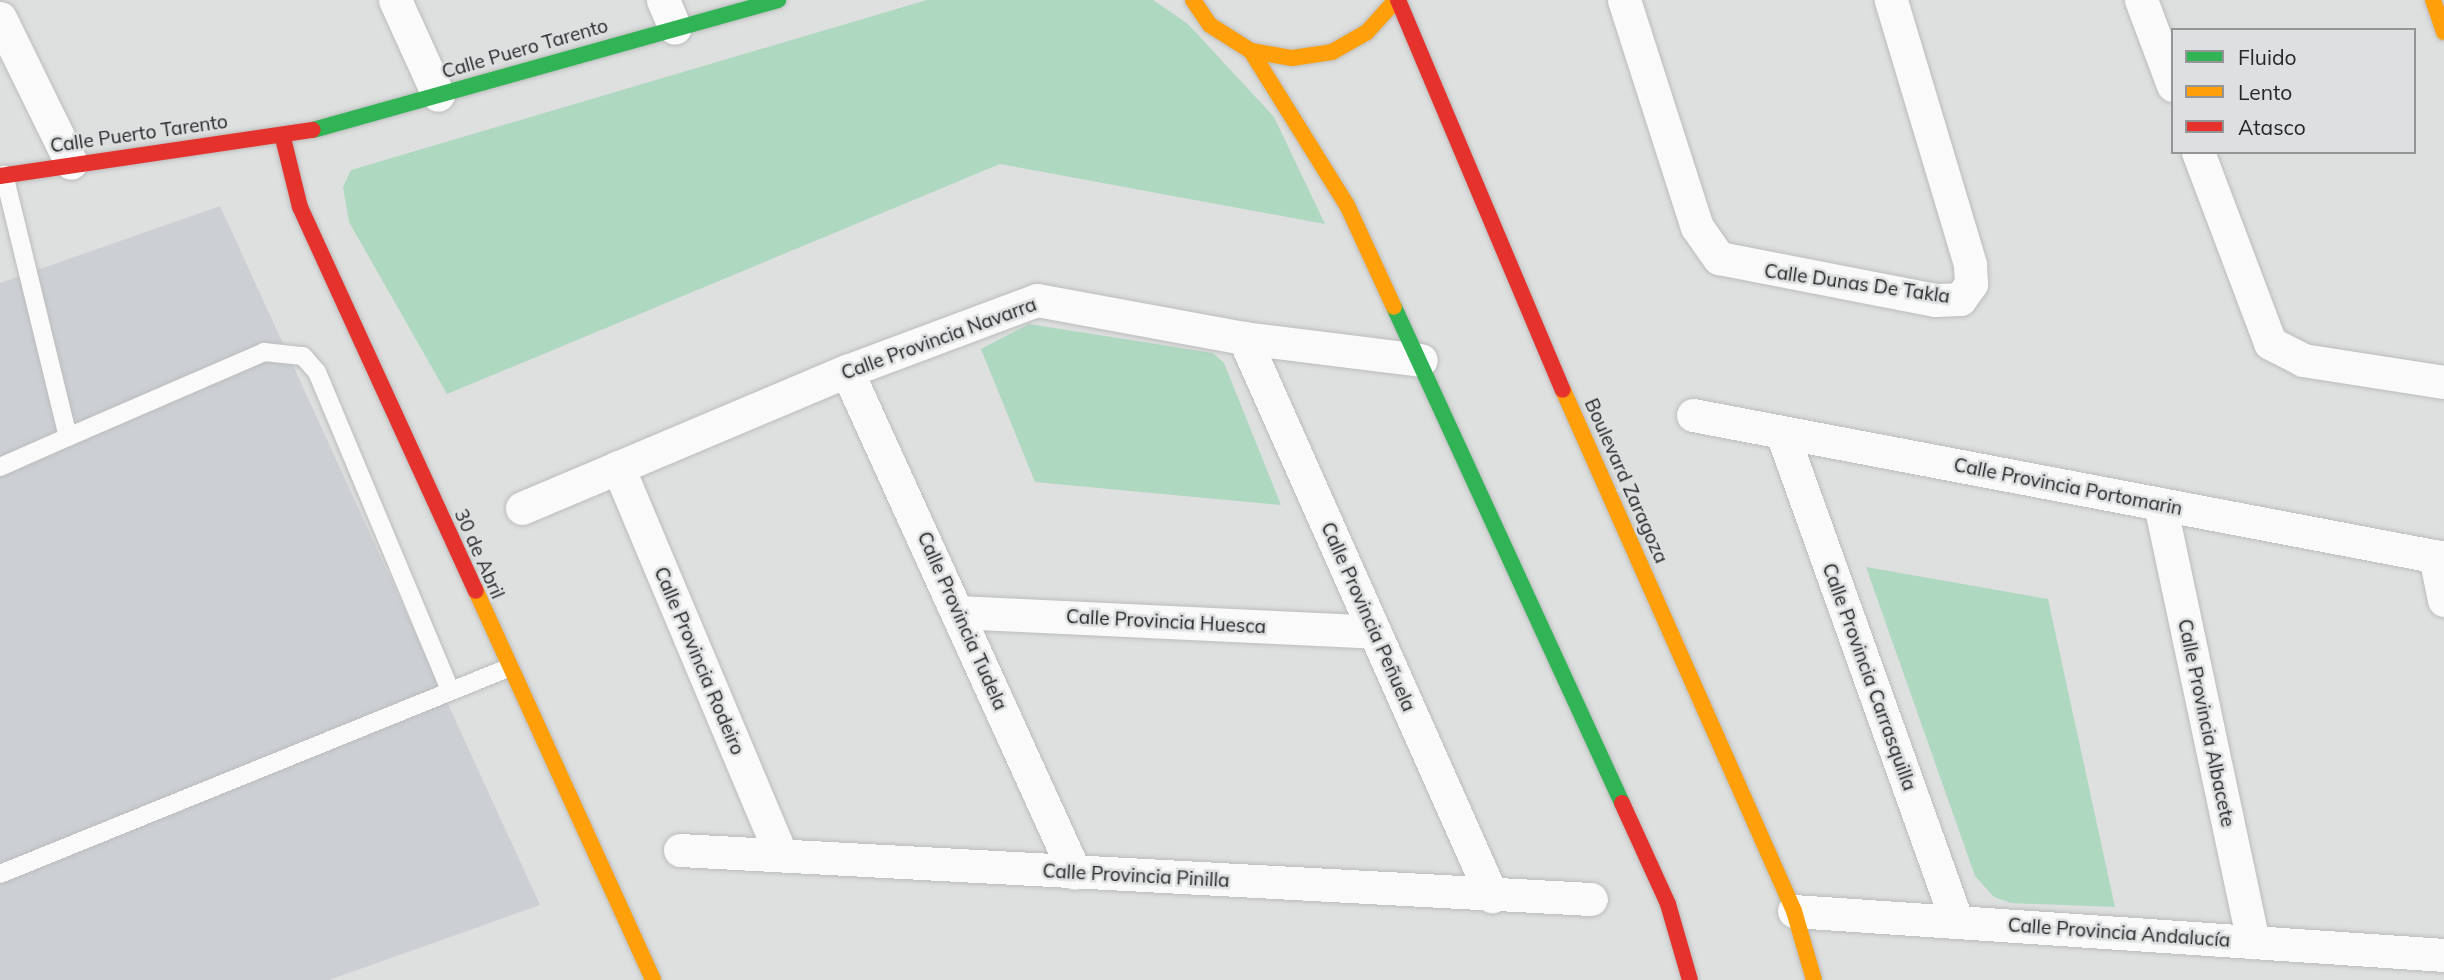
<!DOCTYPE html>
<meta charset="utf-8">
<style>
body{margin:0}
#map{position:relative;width:2444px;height:980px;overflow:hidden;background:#dedfdf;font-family:Mulish,sans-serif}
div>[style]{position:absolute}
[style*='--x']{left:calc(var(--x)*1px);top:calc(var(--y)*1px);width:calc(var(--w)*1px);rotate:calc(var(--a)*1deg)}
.built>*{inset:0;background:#ccd0d5}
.green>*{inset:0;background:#afd8c0}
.roads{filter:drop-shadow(0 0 2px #bbbcbc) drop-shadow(0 0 2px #bbbcbc)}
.lane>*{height:18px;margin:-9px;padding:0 9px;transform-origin:9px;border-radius:9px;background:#fafafa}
.street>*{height:33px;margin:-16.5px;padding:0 16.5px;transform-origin:16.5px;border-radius:16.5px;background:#fafafa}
.fast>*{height:16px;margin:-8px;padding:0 8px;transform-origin:8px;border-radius:8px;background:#30b455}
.slow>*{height:16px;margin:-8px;padding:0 8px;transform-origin:8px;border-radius:8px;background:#ff9f0a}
.jam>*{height:16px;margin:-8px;padding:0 8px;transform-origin:8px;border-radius:8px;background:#e5322d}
span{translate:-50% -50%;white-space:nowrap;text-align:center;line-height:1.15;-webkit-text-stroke:5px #dddfe0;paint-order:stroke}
.street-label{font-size:19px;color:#262727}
.legend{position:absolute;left:2171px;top:28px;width:245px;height:126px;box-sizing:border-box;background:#dddfe0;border:2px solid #949596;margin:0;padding:9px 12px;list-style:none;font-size:21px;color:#262727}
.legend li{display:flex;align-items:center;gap:14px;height:35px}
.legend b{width:35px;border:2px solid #949596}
</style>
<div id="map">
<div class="built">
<i style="clip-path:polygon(220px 206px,540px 905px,329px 980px,0 980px,0 283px)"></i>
</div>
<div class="green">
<i style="clip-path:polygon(927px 0,1153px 0,1188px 24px,1274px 117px,1325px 224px,1000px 164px,447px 394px,349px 222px,343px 187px,351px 170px)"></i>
<i style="clip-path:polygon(1029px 324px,1213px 353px,1224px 363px,1281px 505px,1035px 482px,981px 349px)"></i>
<i style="clip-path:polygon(1866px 567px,2048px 599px,2115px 907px,2011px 903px,1994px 897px,1975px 876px)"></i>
</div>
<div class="roads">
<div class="lane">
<i style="--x:68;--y:437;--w:214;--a:-23.4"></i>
<i style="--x:264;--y:352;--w:39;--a:6"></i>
<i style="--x:303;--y:356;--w:21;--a:49"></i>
<i style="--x:317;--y:372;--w:345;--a:67.3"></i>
<i style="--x:0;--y:467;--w:74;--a:-23.8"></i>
<i style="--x:68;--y:437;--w:270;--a:-103.7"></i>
<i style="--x:0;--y:874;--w:548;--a:-22.07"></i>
</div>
<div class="street">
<i style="--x:395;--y:0;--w:104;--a:65.6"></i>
<i style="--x:663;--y:0;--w:30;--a:67"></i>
<i style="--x:1624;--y:0;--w:238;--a:72.2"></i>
<i style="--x:1697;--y:227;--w:38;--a:55"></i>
<i style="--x:1719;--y:258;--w:220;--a:11"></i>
<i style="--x:1935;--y:300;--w:25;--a:-2"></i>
<i style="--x:1960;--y:299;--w:19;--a:-54"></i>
<i style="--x:1971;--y:284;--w:20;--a:-93"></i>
<i style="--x:1970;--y:264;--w:276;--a:-106.7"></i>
<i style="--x:2141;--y:0;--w:91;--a:69.4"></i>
<i style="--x:0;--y:18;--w:161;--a:63.9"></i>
<i style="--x:2198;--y:152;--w:204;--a:69.3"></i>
<i style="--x:2270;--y:343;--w:37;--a:27"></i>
<i style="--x:2303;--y:360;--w:143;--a:8.9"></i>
<i style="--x:1244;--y:338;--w:611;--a:66.04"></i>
<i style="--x:847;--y:371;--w:551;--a:65.57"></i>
<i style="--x:1693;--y:415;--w:764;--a:10.78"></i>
<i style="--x:1782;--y:433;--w:519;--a:70.31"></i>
<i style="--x:618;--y:467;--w:421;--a:67.2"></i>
<i style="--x:2160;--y:504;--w:448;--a:78"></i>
<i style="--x:522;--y:508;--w:353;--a:-22.9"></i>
<i style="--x:847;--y:371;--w:203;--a:-20.5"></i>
<i style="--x:1037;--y:300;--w:210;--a:10.4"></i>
<i style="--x:1244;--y:338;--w:178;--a:7.1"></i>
<i style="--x:2435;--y:556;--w:45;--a:78.4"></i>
<i style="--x:958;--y:612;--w:417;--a:2.7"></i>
<i style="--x:680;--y:850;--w:912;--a:3.08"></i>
<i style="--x:1794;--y:911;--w:651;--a:3.87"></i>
</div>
<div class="fast">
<i style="--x:313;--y:130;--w:483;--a:-15.6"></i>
<i style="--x:1394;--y:307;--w:546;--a:65.31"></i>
</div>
<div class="slow">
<i style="--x:1193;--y:0;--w:30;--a:56"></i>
<i style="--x:1210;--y:25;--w:49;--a:32.4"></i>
<i style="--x:1251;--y:51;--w:42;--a:9.7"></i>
<i style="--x:1292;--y:58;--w:40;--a:-8.5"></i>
<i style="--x:1332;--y:52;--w:40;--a:-29.7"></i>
<i style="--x:1367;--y:32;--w:43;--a:-47.8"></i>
<i style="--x:2433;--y:0;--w:34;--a:71"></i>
<i style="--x:1251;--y:51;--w:181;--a:58.1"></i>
<i style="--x:1347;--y:205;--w:112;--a:65.3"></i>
<i style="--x:1563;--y:390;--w:570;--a:66.09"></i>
<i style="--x:1794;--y:911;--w:72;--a:73.8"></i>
<i style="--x:476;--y:591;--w:427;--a:65.5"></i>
</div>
<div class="jam">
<i style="--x:1398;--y:0;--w:423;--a:67.1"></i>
<i style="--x:283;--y:138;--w:71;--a:76.2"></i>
<i style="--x:300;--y:207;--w:422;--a:65.4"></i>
<i style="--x:0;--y:176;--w:316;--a:-8.4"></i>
<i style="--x:1622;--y:803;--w:111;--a:65.5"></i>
<i style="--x:1668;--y:904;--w:79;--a:73.9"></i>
</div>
</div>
<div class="street-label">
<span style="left:525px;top:49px;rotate:-16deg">Calle Puero Tarento</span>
<span style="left:139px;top:134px;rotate:-8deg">Calle Puerto Tarento</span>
<span style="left:1857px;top:284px;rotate:8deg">Calle Dunas De Takla</span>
<span style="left:939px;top:339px;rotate:-20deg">Calle Provincia Navarra</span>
<span style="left:1626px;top:481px;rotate:66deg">Boulevard Zaragoza</span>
<span style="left:2068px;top:487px;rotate:11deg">Calle Provincia Portomarin</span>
<span style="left:479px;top:554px;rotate:66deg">30 de Abril</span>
<span style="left:1368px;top:617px;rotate:66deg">Calle Provincia Peñuela</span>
<span style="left:962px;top:621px;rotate:66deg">Calle Provincia Tudela</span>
<span style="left:1166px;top:622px;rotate:3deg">Calle Provincia Huesca</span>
<span style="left:699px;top:661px;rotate:67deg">Calle Provincia Rodeiro</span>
<span style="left:1869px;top:677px;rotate:70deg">Calle Provincia Carrasquilla</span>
<span style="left:2206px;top:723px;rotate:78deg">Calle Provincia Albacete</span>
<span style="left:1136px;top:876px;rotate:3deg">Calle Provincia Pinilla</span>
<span style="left:2119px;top:933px;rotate:4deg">Calle Provincia Andalucía</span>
</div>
<ul class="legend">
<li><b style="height:9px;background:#30b455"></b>Fluido</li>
<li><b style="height:9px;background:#ff9f0a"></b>Lento</li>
<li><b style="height:9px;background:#e5322d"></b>Atasco</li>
</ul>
</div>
